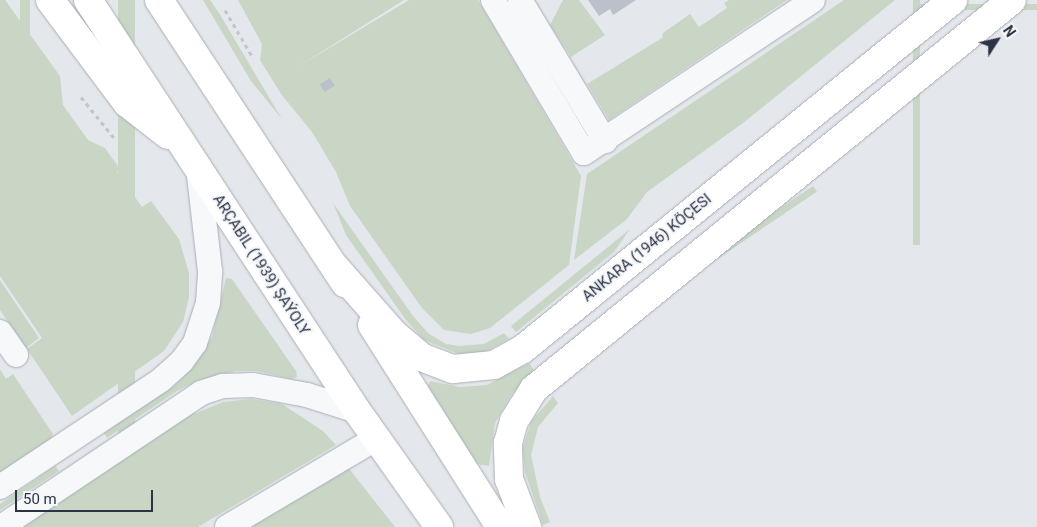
<!DOCTYPE html>
<meta charset="utf-8">
<style>
body{margin:0}
#map{position:relative;width:1037px;height:527px;overflow:hidden;background:#e4e7ec;font-family:Roboto,sans-serif}
div>[style]{position:absolute}
[style*='--x']{left:calc(var(--x)*1px);top:calc(var(--y)*1px);width:calc(var(--w)*1px);rotate:calc(var(--a)*1deg)}
.green>*{inset:0;background:#c9d6c5;transform-origin:0 0}
.building>*{inset:0;background:#bbc0ca;transform-origin:0 0}
.path>*{height:3px;margin-top:-1.5px;transform-origin:0;background:repeating-linear-gradient(90deg,#c2c5cb 0 4px,transparent 0 8px)}
.roads{filter:drop-shadow(0 0 1px #a9aeb7) drop-shadow(0 0 1px #a9aeb7)}
.minor>*{height:24px;margin:-12px;padding:0 12px;transform-origin:12px;border-radius:12px;background:#f7f8fa}
.major>*{height:28px;margin:-14px;padding:0 14px;transform-origin:14px;border-radius:14px;background:#fff}
span{translate:-50% -50%;white-space:nowrap;text-align:center;line-height:1.15;-webkit-text-stroke:4px #f4f6f9;paint-order:stroke}
.street-label{font-size:15px;color:#2b3445}
.north{position:absolute;left:972px;top:15px;width:50px;height:50px;-webkit-text-stroke:4px #f4f6f9;paint-order:stroke;rotate:55deg;font-size:14px;font-weight:700;line-height:20px;text-align:center;color:#2b3445}
.north::after{content:'';display:block;margin:auto;width:18px;height:22px;background:#2b3445;clip-path:polygon(50% 0,100% 100%,50% 72%,0 100%)}
.scale{position:absolute;left:15px;top:490px;width:138px;height:22px;box-sizing:border-box;border:2px solid #2b3445;border-top:0;padding-left:6px;font-size:15px;line-height:18px;white-space:nowrap;color:#2b3445;-webkit-text-stroke:4px #f4f6f9;paint-order:stroke}
</style>
<div id="map">
<div class="green">
<i style="clip-path:polygon(0 0,5px 0,60px 76px,63px 105px,88px 140px,105px 148px,120px 169px,117px 172px,142px 207px,151px 201px,179px 239px,189px 273px,189px 297px,183px 322px,164px 351px,72px 416px,27px 349px,42px 338px,0 276px)"></i>
<i style="left:20px;top:0;width:10px;height:112px"></i>
<i style="left:118px;top:0;width:17px;height:628px"></i>
<i style="clip-path:polygon(203px 0,210px 0,219px 13px,282px 119px,251px 81px)"></i>
<i style="clip-path:polygon(238px 0,404px 0,296px 68px,409px 0,478px 0,581px 176px,569px 265px,490px 328px,471px 334px,444px 330px,422px 308px,350px 206px,336px 172px,312px 132px,281px 94px,260px 60px,262px 44px)"></i>
<i style="clip-path:polygon(563px 0,579px 0,605px 35px,571px 57px,550px 25px)"></i>
<i style="clip-path:polygon(729px 0,787px 0,609px 120px,587px 84px,662px 38px,663px 33px,690px 14px,699px 27px,727px 8px,724px 3px)"></i>
<i style="clip-path:polygon(844px 0,895px 0,743px 123px,647px 192px,627px 219px,574px 260px,587px 174px)"></i>
<i style="left:913px;top:0;width:7px;height:245px"></i>
<i style="left:1037px;top:4px;width:6px;height:117px;rotate:90deg"></i>
<i style="left:813px;top:186px;width:7px;height:325px;rotate:56deg"></i>
<i style="clip-path:polygon(333px 203px,413px 316px,428px 333px,446px 344px,459px 346px,484px 344px,504px 333px,509px 339px,485px 352px,459px 354px,424px 340px,406px 320px,346px 235px)"></i>
<i style="clip-path:polygon(630px 229px,614px 252px,516px 332px,511px 326px)"></i>
<i style="clip-path:polygon(226px 278px,232px 279px,296px 371px,297px 377px,291px 379px,257px 371px,236px 371px,199px 380px,177px 391px,107px 438px,104px 433px,174px 386px,191px 369px,212px 337px)"></i>
<i style="clip-path:polygon(0 280px,39px 338px,26px 348px,0 310px)"></i>
<i style="clip-path:polygon(529px 363px,534px 370px,512px 394px,495px 423px,489px 466px,477px 464px,428px 386px,430px 381px,460px 387px,487px 385px)"></i>
<i style="clip-path:polygon(0 369px,6px 379px,13px 374px,53px 434px,51px 439px,0 474px)"></i>
<i style="clip-path:polygon(553px 396px,558px 403px,538px 427px,531px 455px,540px 497px,550px 522px,543px 525px,525px 472px,523px 448px,531px 422px)"></i>
<i style="clip-path:polygon(251px 399px,282px 404px,323px 431px,336px 445px,198px 527px,20px 527px,189px 416px,223px 402px)"></i>
<i style="clip-path:polygon(55px 466px,59px 471px,0 510px,0 504px)"></i>
<i style="clip-path:polygon(347px 466px,395px 527px,236px 527px)"></i>
</div>
<div class="building">
<i style="clip-path:polygon(588px 0,636px 0,613px 15px,610px 9px,599px 16px)"></i>
<i style="left:330px;top:78px;width:9px;height:12px;rotate:58deg"></i>
</div>
<div class="path">
<i style="--x:225;--y:10;--w:56;--a:59.7"></i>
<i style="--x:81;--y:97;--w:54;--a:51"></i>
</div>
<div class="roads">
<div class="minor">
<i style="--x:493;--y:0;--w:178;--a:59.3"></i>
<i style="--x:584;--y:153;--w:275;--a:-33.7"></i>
<i style="--x:520;--y:0;--w:165;--a:58.9"></i>
<i style="--x:0;--y:332;--w:28;--a:55"></i>
<i style="--x:0;--y:487;--w:193;--a:-33.6"></i>
<i style="--x:161;--y:380;--w:28;--a:-42"></i>
<i style="--x:182;--y:361;--w:22;--a:-54"></i>
<i style="--x:195;--y:343;--w:42;--a:-72"></i>
<i style="--x:208;--y:303;--w:32;--a:-86"></i>
<i style="--x:210;--y:271;--w:104;--a:-96.6"></i>
<i style="--x:1;--y:527;--w:241;--a:-33.8"></i>
<i style="--x:201;--y:393;--w:23;--a:-18"></i>
<i style="--x:223;--y:386;--w:30;--a:-2"></i>
<i style="--x:253;--y:385;--w:55;--a:10.5"></i>
<i style="--x:307;--y:395;--w:52;--a:17.7"></i>
<i style="--x:227;--y:527;--w:174;--a:-30.7"></i>
</div>
<div class="major">
<i style="--x:50;--y:0;--w:129;--a:53.2"></i>
<i style="--x:127;--y:103;--w:52;--a:38"></i>
<i style="--x:88;--y:0;--w:491;--a:56.8"></i>
<i style="--x:357;--y:411;--w:142;--a:54.7"></i>
<i style="--x:159;--y:0;--w:339;--a:56.7"></i>
<i style="--x:335;--y:267;--w:89;--a:48.6"></i>
<i style="--x:394;--y:334;--w:35;--a:40"></i>
<i style="--x:421;--y:357;--w:34;--a:21"></i>
<i style="--x:453;--y:369;--w:41;--a:-5.6"></i>
<i style="--x:494;--y:365;--w:33;--a:-29"></i>
<i style="--x:523;--y:349;--w:554;--a:-39.06"></i>
<i style="--x:372;--y:325;--w:239;--a:57.6"></i>
<i style="--x:527;--y:527;--w:51;--a:-110.6"></i>
<i style="--x:509;--y:479;--w:36;--a:-92"></i>
<i style="--x:508;--y:443;--w:23;--a:-75"></i>
<i style="--x:514;--y:421;--w:38;--a:-58"></i>
<i style="--x:534;--y:389;--w:616;--a:-39.14"></i>
</div>
</div>
<div class="street-label">
<span style="left:647px;top:248px;rotate:-39deg">ANKARA (1946) KÖÇESI</span>
<span style="left:261px;top:265px;rotate:57deg">ARÇABIL (1939) ŞAÝOLY</span>
</div>
<div class="north">N</div>
<div class="scale">50 m</div>
</div>
